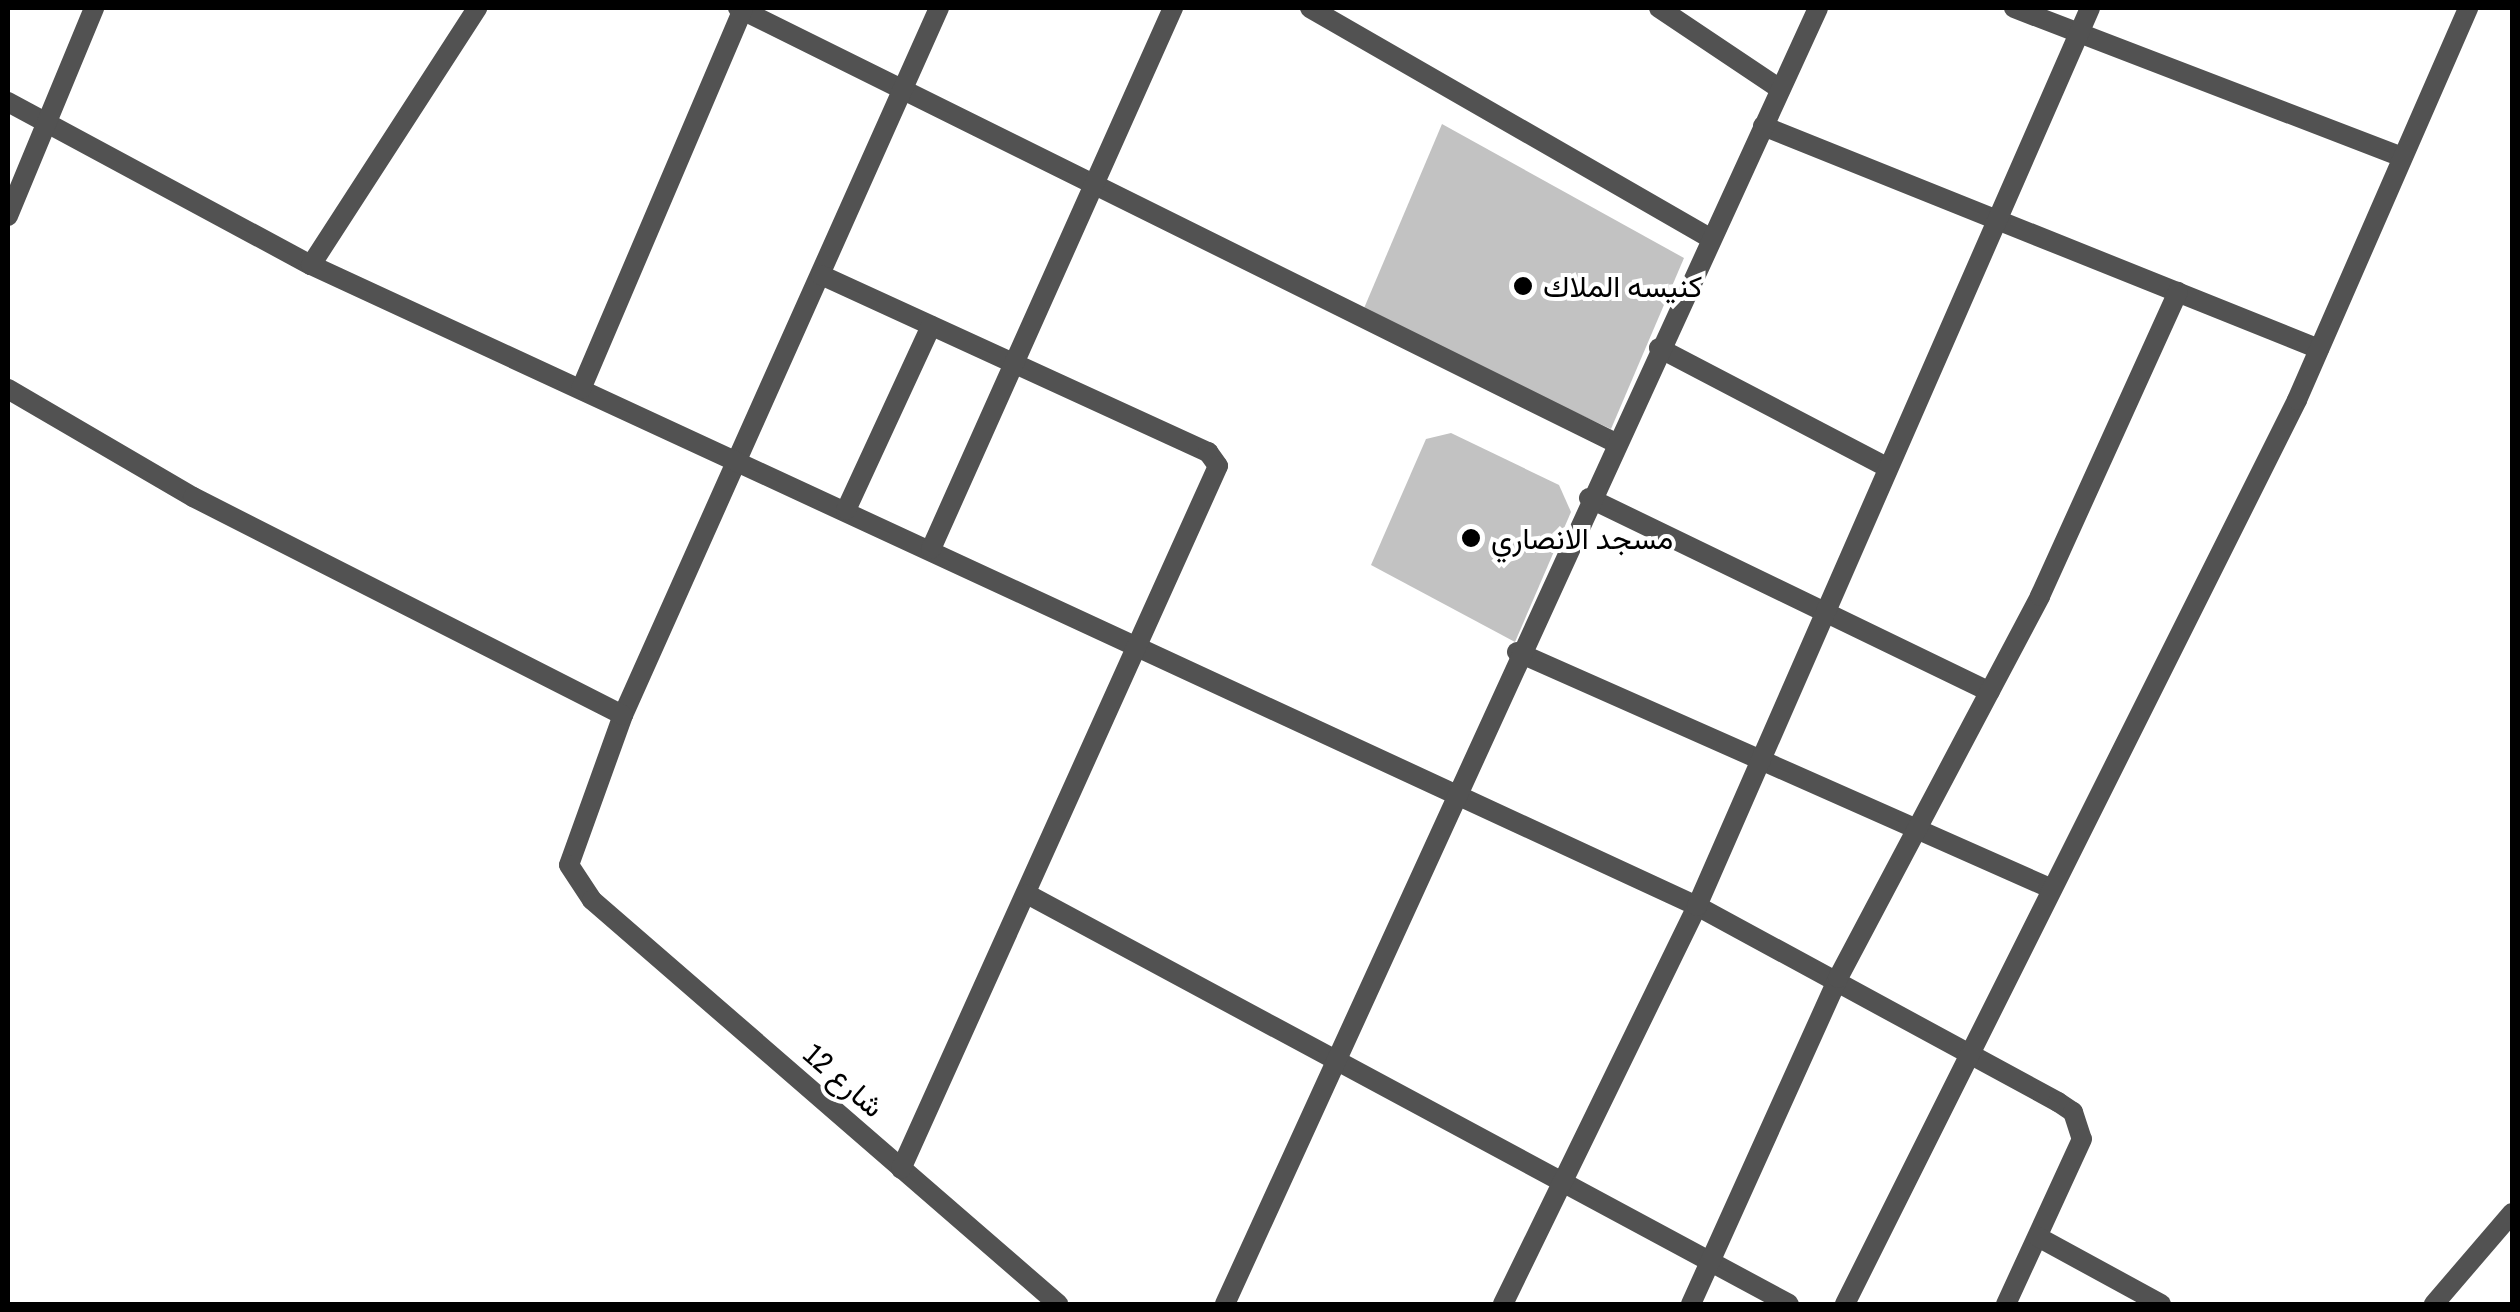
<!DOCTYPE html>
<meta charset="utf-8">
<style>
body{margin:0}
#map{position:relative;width:2520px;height:1312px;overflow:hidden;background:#fff;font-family:"Archivo Narrow",Vazirmatn,sans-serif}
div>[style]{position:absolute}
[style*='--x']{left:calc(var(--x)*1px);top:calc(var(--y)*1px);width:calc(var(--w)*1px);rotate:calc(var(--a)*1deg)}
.building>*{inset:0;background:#c2c2c2}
.minor>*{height:20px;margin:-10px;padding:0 10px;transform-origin:10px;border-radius:10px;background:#525252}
.dots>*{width:28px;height:28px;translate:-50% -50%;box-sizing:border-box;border:5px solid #fff;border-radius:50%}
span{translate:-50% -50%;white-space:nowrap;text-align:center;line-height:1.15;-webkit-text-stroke:8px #fff;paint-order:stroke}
.poi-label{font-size:30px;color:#000}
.left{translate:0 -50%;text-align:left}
.street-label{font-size:30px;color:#000}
.frame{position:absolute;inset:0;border:10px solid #000;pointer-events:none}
</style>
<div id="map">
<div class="building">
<i style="clip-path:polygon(1442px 124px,1684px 258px,1611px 429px,1362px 313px)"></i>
<i style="clip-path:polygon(1451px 433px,1559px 485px,1571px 512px,1515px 642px,1371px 565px,1426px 439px)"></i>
</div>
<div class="minor">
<i style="--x:738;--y:8;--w:980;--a:26.36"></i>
<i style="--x:939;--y:8;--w:774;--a:114.08"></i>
<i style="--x:623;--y:715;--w:159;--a:109.8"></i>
<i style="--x:569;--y:865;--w:42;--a:56.7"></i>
<i style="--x:592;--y:900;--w:617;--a:40.92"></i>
<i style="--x:1310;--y:8;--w:461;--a:29.9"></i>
<i style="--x:1659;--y:8;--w:146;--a:33.8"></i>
<i style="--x:2014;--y:8;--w:416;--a:21"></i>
<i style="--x:8;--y:102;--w:344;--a:28.3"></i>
<i style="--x:311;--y:265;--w:1527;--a:24.82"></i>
<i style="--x:1697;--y:906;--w:411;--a:28.5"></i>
<i style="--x:2058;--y:1102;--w:18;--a:34"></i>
<i style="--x:2073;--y:1112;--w:28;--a:72"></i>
<i style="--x:2082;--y:1139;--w:182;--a:114.7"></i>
<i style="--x:1763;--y:126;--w:599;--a:21.85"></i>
<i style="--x:8;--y:216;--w:225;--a:-67.5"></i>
<i style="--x:311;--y:265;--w:306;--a:-57.1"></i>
<i style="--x:821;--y:275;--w:426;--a:24.6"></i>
<i style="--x:1208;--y:452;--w:17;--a:54"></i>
<i style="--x:1218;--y:466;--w:771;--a:114.27"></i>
<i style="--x:1659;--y:348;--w:257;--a:27.6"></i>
<i style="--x:8;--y:389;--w:214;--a:30.3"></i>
<i style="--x:193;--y:497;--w:482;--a:26.9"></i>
<i style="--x:581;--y:389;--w:412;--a:-66.9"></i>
<i style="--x:1589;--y:498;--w:445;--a:25.8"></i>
<i style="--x:846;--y:510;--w:203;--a:-65.2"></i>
<i style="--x:931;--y:549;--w:593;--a:-65.9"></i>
<i style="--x:1517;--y:652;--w:585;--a:23.89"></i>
<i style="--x:1027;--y:894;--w:865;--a:28.28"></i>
<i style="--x:2038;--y:1237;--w:140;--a:28.6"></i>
<i style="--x:1225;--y:1304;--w:1425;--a:-65.41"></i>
<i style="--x:1503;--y:1304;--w:443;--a:-64"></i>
<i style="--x:1697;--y:906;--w:980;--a:-66.36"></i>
<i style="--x:1691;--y:1304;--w:358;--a:-65.7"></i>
<i style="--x:1838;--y:978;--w:432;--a:-62.1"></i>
<i style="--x:2040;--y:596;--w:334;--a:-65.6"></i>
<i style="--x:1845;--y:1304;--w:1011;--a:-63.43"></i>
<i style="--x:2297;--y:400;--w:428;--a:-66.4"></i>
<i style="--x:2434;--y:1304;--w:120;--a:-49.4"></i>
</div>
<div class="dots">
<i style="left:1523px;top:286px;background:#000"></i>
<i style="left:1471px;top:538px;background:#000"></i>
</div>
<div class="poi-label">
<span class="left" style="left:1543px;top:286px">كنيسه الملاك</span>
<span class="left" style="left:1491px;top:538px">مسجد الانصاري</span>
</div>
<div class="street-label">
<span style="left:844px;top:1080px;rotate:41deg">شارع 12</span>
</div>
<div class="frame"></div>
</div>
